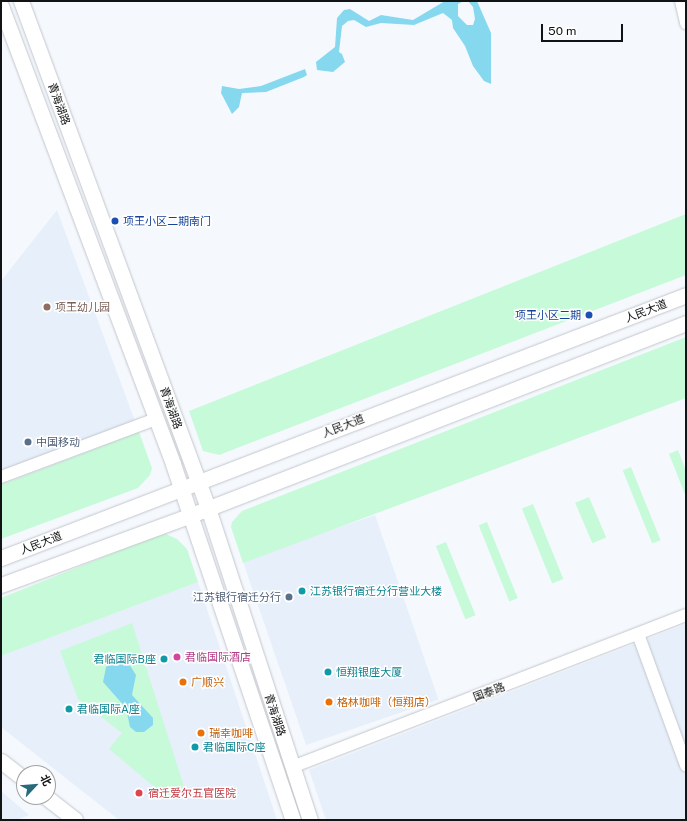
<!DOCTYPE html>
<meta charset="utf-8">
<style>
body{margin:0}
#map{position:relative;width:687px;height:821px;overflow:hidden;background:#f5f9fe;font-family:"Public Sans","Noto Sans SC",sans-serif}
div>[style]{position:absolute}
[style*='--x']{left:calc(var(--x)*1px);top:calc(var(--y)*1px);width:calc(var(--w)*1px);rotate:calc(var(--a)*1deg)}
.built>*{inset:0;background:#e6effa;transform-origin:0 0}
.green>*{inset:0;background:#c7fad9;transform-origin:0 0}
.water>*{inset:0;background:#86d8ef}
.roads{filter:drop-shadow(0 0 1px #c2c6cb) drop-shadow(0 0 1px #c2c6cb)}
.minor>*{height:12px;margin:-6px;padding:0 6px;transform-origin:6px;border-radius:6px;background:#fff}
.major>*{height:15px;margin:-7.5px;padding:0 7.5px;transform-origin:7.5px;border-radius:7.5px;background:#fff}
.dots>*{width:11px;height:11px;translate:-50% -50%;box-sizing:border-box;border:2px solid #fff;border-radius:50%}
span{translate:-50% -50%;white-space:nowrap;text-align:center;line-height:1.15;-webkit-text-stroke:3px #fff;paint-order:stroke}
.street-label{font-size:11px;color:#111314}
.transit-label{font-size:11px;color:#164399}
.left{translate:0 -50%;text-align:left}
.right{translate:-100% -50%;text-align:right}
.education-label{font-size:11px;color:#785e54}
.service-label{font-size:11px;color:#4e5e75}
.culture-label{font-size:11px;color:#0d838f}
.hotel-label{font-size:11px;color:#b23c85}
.food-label{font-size:11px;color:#c56008}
.health-label{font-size:11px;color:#be3a42}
.frame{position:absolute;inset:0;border:2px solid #111314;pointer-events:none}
.north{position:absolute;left:16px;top:765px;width:40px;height:40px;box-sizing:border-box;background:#fff;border:1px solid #a0a1a1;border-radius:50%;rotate:64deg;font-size:11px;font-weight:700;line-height:16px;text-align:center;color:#111314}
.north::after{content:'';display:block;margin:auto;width:14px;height:18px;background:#276a7c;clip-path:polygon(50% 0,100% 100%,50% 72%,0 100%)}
.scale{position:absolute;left:541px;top:24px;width:82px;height:18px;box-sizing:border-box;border:2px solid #111314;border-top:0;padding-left:5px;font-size:12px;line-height:14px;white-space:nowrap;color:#111314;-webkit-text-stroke:3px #fff;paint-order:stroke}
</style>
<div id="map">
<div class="built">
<i style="clip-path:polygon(57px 210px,139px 432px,1px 485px,1px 281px)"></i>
<i style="left:375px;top:515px;width:195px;height:140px;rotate:71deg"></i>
<i style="clip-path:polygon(198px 582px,277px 820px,119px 820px,1px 727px,1px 656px)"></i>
<i style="clip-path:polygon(686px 624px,686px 820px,326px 820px,309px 770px)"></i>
<i style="clip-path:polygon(1px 791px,29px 815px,17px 820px,1px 820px)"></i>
</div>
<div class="green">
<i style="clip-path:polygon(686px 214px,686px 275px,219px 455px,203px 451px,189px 411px)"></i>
<i style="clip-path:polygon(686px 337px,686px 398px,243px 563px,231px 527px,232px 522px,242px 511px)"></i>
<i style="clip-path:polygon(139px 432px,152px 468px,150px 475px,138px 488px,1px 539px,1px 485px)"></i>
<i style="clip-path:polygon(678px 450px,686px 471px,686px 497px,669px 454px)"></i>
<i style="left:631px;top:467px;width:79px;height:9px;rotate:68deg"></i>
<i style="left:589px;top:497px;width:44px;height:15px;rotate:67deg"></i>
<i style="left:533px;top:504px;width:81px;height:12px;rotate:68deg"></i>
<i style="left:487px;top:522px;width:82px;height:9px;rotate:68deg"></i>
<i style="clip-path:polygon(166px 534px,177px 539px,187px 549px,198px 582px,1px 656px,1px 598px,151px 538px)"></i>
<i style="left:446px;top:542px;width:79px;height:11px;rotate:68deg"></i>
<i style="clip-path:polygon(132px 623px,186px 793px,170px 800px,109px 749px,122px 733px,78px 699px,60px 651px)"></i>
</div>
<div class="water">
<i style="clip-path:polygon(evenodd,445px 1px,477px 1px,491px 33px,491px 84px,484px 81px,473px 66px,465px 46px,453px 28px,452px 20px,443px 13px,414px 25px,381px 23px,366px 27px,354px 20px,348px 21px,342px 26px,339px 52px,342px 54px,345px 62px,333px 72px,317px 70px,316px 62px,335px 47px,337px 18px,344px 10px,350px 9px,369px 21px,381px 15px,413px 20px,445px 1px,463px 1px,468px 1px,473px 7px,475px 19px,473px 25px,467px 25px,458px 16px,458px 4px,463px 1px)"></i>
<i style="clip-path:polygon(305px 69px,307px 75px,304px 77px,266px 92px,242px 93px,239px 107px,232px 114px,221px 93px,222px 86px,239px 89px,261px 86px)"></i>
<i style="clip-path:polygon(120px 659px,129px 664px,136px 675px,132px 695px,153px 718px,153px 725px,144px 732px,136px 732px,130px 727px,126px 708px,103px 682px,106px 667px)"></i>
</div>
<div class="roads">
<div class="minor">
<i style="--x:681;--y:1;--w:23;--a:77"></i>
<i style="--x:1;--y:477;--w:165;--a:-20.5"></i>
<i style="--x:638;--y:634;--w:140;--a:69.9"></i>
<i style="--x:292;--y:767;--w:422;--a:-21.1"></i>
</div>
<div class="major">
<i style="--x:21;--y:1;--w:540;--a:69.75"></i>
<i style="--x:208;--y:508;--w:328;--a:71.9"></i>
<i style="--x:1;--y:6;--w:489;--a:69.4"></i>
<i style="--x:173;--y:464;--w:376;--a:71.4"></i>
<i style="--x:1;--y:558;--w:734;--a:-21"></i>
<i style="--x:1;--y:585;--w:202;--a:-20.2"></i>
<i style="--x:191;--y:515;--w:531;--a:-21.2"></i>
<i style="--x:1;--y:761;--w:29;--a:38"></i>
<i style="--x:46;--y:797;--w:37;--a:38"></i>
</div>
</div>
<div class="dots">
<i style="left:115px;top:221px;background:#1a4fb4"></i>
<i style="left:47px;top:307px;background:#8d6e63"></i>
<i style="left:589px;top:315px;background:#1a4fb4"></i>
<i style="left:28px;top:442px;background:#5c6f8a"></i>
<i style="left:302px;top:591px;background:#0f9aa8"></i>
<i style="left:289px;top:597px;background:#5c6f8a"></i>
<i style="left:177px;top:657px;background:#d1479c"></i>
<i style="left:164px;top:659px;background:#0f9aa8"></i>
<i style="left:328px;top:672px;background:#0f9aa8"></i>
<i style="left:183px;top:682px;background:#e8710a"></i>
<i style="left:329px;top:702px;background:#e8710a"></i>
<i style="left:69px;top:709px;background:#0f9aa8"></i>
<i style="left:201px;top:733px;background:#e8710a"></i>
<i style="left:195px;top:747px;background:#0f9aa8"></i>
<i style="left:139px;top:793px;background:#e0444e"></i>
</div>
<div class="street-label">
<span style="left:59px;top:104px;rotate:70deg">青海湖路</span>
<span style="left:646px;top:311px;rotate:-21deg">人民大道</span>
<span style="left:171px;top:408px;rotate:70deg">青海湖路</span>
<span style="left:343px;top:426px;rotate:-21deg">人民大道</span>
<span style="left:41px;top:543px;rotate:-21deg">人民大道</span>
<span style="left:489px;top:692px;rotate:-21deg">国泰路</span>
<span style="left:275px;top:715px;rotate:72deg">青海湖路</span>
</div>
<div class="transit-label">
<span class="left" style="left:123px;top:221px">项王小区二期南门</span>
<span class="right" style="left:581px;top:315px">项王小区二期</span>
</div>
<div class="education-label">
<span class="left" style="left:55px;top:307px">项王幼儿园</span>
</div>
<div class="service-label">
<span class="left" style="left:36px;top:442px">中国移动</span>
<span class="right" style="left:281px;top:597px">江苏银行宿迁分行</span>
</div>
<div class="culture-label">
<span class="left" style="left:310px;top:591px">江苏银行宿迁分行营业大楼</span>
<span class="right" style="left:156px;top:659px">君临国际B座</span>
<span class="left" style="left:336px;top:672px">恒翔银座大厦</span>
<span class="left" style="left:77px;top:709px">君临国际A座</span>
<span class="left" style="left:203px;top:747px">君临国际C座</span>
</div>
<div class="hotel-label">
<span class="left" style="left:185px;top:657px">君临国际酒店</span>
</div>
<div class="food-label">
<span class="left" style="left:191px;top:682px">广顺兴</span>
<span class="left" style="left:337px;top:702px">格林咖啡（恒翔店）</span>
<span class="left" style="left:209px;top:733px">瑞幸咖啡</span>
</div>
<div class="health-label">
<span class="left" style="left:148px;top:793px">宿迁爱尔五官医院</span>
</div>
<div class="frame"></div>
<div class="north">北</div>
<div class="scale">50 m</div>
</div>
